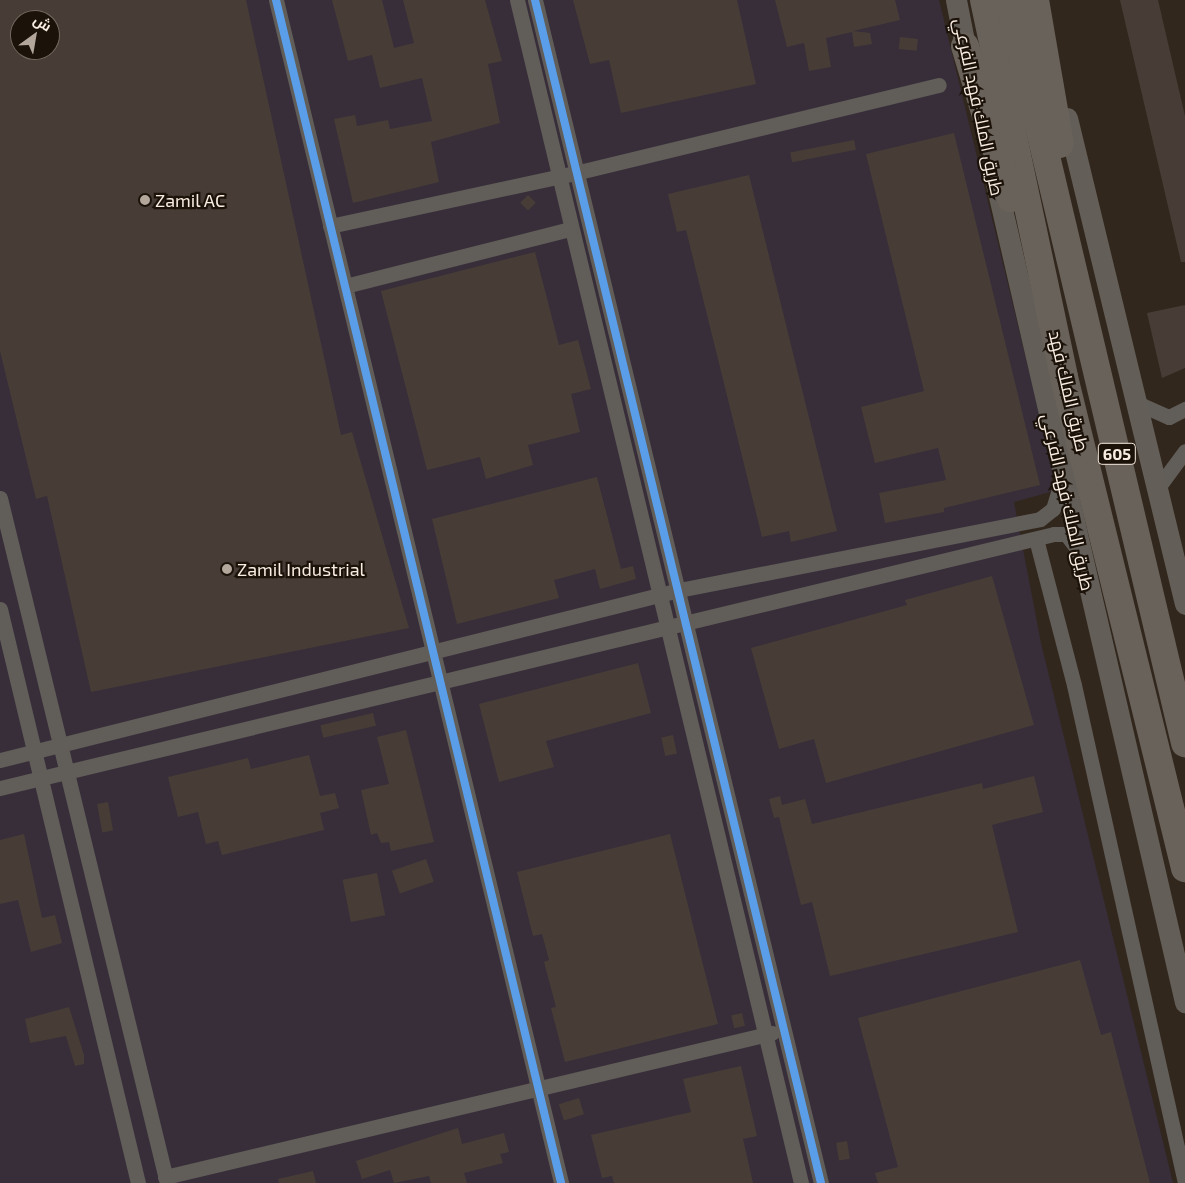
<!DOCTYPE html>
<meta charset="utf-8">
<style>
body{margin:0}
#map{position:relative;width:1185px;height:1183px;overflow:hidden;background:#32271d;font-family:"Exo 2",Cairo,sans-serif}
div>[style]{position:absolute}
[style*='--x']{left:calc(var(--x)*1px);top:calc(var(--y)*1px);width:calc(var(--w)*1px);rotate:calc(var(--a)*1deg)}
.industrial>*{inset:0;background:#372e3a}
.building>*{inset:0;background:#473d36;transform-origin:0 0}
.street>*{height:15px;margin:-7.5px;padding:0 7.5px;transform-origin:7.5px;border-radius:7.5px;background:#615d58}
.secondary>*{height:21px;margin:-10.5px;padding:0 10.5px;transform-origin:10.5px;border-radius:10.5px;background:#635f58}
.highway>*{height:28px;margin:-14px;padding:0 14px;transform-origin:14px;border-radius:14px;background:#69625a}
.cycleway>*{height:8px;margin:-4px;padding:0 4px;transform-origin:4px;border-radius:4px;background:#5a9eea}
.dots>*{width:14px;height:14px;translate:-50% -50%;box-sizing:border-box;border:2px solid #1b120a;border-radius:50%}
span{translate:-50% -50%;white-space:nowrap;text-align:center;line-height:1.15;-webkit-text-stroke:4.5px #1b120a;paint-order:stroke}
.shield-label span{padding:1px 4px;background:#1b120a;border:1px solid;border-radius:4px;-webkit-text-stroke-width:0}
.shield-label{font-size:16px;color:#f9ece0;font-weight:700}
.street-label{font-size:18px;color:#f9ece0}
.poi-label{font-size:18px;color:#f9ece0}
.left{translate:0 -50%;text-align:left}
.north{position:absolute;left:10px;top:10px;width:50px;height:50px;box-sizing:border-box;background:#1b120a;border:1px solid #746960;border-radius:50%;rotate:32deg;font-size:14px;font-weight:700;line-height:20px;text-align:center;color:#f9ece0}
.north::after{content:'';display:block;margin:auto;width:18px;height:22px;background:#b3a79c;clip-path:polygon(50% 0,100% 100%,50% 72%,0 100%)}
</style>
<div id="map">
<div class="industrial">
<i style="clip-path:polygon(evenodd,0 0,939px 0,1053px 470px,1050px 492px,1014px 502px,1041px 643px,1173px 1183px,0 1183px,0 0,20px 20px,50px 20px,50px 50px,20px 50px,20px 20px)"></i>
</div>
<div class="building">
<i style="clip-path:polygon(evenodd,0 0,246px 0,341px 435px,352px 432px,409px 628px,91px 692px,47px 496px,36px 499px,0 351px,0 0,20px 20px,50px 20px,50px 50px,20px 50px,20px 20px)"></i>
<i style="clip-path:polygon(332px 0,382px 0,394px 48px,414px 43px,403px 0,485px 0,502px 61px,488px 64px,500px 123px,431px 142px,439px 182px,353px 203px,334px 119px,355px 115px,357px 126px,388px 120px,390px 129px,432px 121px,422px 78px,380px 88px,372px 55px,348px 61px)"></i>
<i style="clip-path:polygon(573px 0,737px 0,756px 84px,621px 113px,609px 60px,590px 64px)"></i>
<i style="clip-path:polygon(775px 0,895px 0,900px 20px,853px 31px,870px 33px,872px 44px,854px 47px,852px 32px,826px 38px,831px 67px,809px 71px,804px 43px,787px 47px)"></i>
<i style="clip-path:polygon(1120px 0,1158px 0,1185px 116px,1185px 262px,1181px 262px)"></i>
<i style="left:900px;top:37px;width:18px;height:12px;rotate:6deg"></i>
<i style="clip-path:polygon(954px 133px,1040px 485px,944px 508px,944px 512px,885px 523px,879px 493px,946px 480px,938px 448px,875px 463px,861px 407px,924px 391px,866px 154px)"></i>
<i style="left:854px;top:140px;width:10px;height:65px;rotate:79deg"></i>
<i style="clip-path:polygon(749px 175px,837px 531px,791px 542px,789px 531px,762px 537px,686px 230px,677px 232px,668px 194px)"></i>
<i style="left:528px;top:195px;width:11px;height:11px;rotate:45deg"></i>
<i style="clip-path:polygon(535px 252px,559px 345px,578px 340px,591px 389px,571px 394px,580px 432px,528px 445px,533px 465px,486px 479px,480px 457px,427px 470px,381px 291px)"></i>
<i style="clip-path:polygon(1185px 305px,1185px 368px,1162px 378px,1147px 313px)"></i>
<i style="clip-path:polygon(597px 477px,621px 569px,633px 566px,636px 579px,600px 589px,595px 569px,554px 580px,559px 598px,457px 624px,432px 519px)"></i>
<i style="clip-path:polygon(992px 576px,1034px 725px,826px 783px,814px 739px,779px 749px,751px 648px,907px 605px,905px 600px)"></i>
<i style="clip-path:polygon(638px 663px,651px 713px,546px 741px,554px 767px,499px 782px,479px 704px)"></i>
<i style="left:373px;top:713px;width:13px;height:54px;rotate:77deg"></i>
<i style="clip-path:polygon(406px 730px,434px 842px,391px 851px,389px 842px,381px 843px,377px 833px,371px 835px,361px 790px,389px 784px,377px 737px)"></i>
<i style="left:673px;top:735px;width:19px;height:12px;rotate:78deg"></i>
<i style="clip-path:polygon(309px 755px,320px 796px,335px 793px,339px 808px,320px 813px,324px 830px,222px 855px,218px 841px,206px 844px,198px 812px,178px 817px,168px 777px,248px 758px,251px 769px)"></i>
<i style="clip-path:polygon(1034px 776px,1043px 812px,992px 825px,1018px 932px,830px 976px,812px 902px,801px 905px,779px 817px,774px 818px,769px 799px,780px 796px,782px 805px,805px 799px,812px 824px,982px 783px,983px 789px)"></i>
<i style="left:108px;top:802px;width:29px;height:11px;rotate:80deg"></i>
<i style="clip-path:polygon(24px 834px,42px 918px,55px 915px,62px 943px,31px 952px,18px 900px,0 904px,0 840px)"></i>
<i style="clip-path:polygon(670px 834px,718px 1024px,565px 1062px,551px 1008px,556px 1007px,544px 962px,549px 960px,542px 934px,533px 936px,517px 872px)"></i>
<i style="left:426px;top:859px;width:24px;height:36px;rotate:71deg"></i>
<i style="left:377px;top:873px;width:43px;height:35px;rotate:79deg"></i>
<i style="clip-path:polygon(1080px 960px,1101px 1035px,1111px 1032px,1150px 1183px,878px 1183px,875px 1173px,898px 1167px,858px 1018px)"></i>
<i style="clip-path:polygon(69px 1007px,84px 1055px,84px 1064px,75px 1066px,66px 1036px,30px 1043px,25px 1019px)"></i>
<i style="left:742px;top:1013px;width:13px;height:11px;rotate:77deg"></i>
<i style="clip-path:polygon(741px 1066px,757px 1136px,743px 1139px,753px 1183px,614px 1183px,612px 1176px,602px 1178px,591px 1135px,691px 1112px,683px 1079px)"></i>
<i style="left:579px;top:1098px;width:17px;height:21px;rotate:73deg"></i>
<i style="clip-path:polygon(458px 1128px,462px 1144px,504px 1133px,509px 1152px,500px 1154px,503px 1163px,464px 1173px,467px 1183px,431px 1183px,429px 1176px,394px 1183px,390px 1170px,362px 1179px,356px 1161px)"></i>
<i style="left:847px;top:1141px;width:18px;height:11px;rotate:81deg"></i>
<i style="clip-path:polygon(313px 1171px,316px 1183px,279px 1183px,278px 1179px)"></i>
</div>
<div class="street">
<i style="--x:276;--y:0;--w:1217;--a:76.45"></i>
<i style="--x:517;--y:0;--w:1217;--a:76.5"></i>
<i style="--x:535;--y:0;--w:1217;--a:76.41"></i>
<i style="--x:330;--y:226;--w:255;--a:-12.2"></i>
<i style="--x:579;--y:172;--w:370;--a:-13.6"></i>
<i style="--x:345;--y:286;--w:233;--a:-14.2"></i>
<i style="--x:1135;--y:402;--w:37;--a:24"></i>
<i style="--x:1169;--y:417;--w:18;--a:-27"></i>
<i style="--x:1157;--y:489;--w:47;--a:-53.6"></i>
<i style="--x:0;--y:498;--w:705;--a:76.3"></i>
<i style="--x:1036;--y:539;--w:151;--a:75.4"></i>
<i style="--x:1074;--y:685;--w:510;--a:77.43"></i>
<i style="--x:0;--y:609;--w:590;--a:76.48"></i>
<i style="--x:0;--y:760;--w:700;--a:-14.06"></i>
<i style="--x:679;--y:590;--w:368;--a:-11.1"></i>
<i style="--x:1040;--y:519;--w:16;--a:-38"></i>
<i style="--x:1053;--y:509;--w:30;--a:-73"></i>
<i style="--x:0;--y:788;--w:1084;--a:-13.55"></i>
<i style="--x:1054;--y:534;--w:12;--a:0"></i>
<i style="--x:1066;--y:534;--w:20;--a:53"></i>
<i style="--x:165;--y:1177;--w:624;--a:-13.35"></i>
</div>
<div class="secondary">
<i style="--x:956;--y:0;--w:62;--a:78.9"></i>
<i style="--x:1067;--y:118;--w:500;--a:76.35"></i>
<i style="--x:995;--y:179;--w:845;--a:77"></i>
</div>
<div class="highway">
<i style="--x:984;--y:0;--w:385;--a:78"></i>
<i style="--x:1064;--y:377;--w:506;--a:76.16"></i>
<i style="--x:1009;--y:0;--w:764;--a:76.67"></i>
<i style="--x:1035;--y:0;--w:146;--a:80.2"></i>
<i style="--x:965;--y:46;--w:159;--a:73.2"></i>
</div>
<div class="cycleway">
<i style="--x:276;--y:0;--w:1217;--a:76.45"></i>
<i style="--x:535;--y:0;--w:1217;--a:76.41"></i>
</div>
<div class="dots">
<i style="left:145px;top:200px;background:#b3a79c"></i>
<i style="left:227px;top:569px;background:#b3a79c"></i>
</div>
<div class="shield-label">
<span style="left:1117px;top:454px">605</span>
</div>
<div class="street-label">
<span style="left:979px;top:107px;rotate:78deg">طريق الملك فهد الفرعي</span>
<span style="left:1069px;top:391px;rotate:77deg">طريق الملك فهد</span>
<span style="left:1068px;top:502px;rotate:77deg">طريق الملك فهد الفرعي</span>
</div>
<div class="poi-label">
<span class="left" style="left:155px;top:200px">Zamil AC</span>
<span class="left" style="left:237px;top:569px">Zamil Industrial</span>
</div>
<div class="north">ش</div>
</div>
